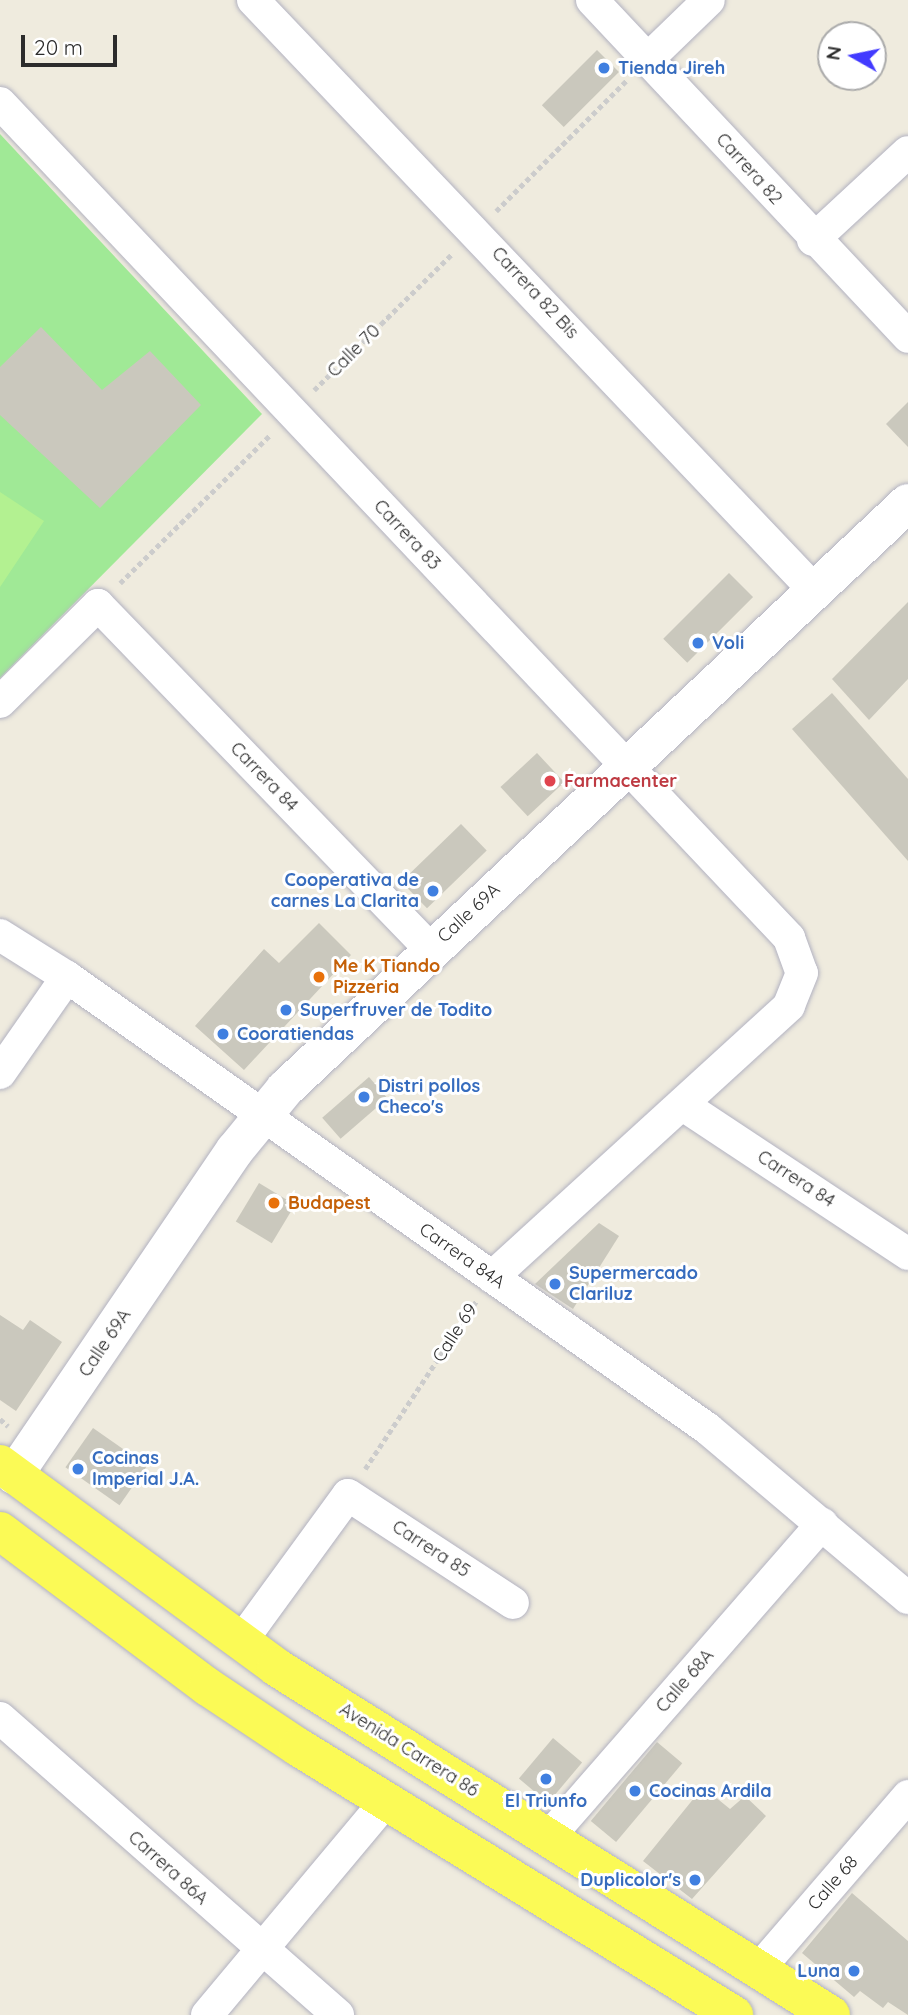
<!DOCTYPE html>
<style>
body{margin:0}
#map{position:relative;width:908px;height:2015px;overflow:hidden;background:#efebde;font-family:Quicksand,sans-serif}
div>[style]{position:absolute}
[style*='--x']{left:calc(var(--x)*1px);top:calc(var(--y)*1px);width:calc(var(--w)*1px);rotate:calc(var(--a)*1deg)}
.green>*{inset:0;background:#a0e996}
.pitch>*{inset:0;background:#b3f191}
.building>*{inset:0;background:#cac8bd;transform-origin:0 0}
.path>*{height:4.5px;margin-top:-2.25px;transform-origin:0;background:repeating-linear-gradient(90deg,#ccc 0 5px,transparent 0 8.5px)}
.roads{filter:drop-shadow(0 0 2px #b2b2c1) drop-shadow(0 0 2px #b2b2c1)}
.street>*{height:32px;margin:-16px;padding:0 16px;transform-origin:16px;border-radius:16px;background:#fff}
.secondary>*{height:38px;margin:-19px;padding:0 19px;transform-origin:19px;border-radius:19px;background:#fff}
.primary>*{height:38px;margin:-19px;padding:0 19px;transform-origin:19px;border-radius:19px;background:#fbfa56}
.dots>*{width:19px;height:19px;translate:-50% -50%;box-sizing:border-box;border:4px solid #fff;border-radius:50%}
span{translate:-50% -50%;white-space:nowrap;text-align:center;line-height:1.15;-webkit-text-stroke:6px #fff;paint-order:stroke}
.shop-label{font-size:18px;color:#366cbe;font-weight:700}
.left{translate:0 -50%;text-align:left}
.right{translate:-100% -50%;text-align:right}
.street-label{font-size:18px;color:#2c2c2c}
.health-label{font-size:18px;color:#be3a42;font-weight:700}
.food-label{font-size:18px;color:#c56008;font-weight:700}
.north{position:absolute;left:817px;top:21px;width:70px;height:70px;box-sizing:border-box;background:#fff;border:2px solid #ababab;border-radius:50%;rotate:279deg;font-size:19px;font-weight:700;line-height:28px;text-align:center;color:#2c2c2c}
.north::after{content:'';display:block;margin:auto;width:24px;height:32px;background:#423aff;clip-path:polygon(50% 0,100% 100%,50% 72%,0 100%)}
.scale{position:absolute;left:21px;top:35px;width:96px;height:32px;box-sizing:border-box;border:4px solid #2c2c2c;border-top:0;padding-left:9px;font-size:21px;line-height:24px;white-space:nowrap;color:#2c2c2c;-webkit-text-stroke:5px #fff;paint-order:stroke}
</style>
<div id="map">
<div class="green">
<i style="clip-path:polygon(0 134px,262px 414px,0 678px)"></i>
</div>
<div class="pitch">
<i style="clip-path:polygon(0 492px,44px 521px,0 587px)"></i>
</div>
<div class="building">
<i style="left:597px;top:50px;width:31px;height:78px;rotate:45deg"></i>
<i style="clip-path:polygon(41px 327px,102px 390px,150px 351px,201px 405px,100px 508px,0 415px,0 367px)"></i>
<i style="clip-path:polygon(908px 402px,908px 447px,886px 424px)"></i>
<i style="left:729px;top:573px;width:34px;height:93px;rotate:45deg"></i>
<i style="clip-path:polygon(908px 602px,908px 679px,869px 720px,832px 679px)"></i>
<i style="clip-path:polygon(832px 693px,908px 779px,908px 861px,792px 729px)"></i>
<i style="left:537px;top:753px;width:40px;height:50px;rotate:47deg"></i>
<i style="left:461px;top:824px;width:37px;height:83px;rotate:46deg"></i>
<i style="clip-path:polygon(319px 923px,351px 955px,244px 1070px,195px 1026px,264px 949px,279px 963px)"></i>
<i style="left:369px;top:1077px;width:28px;height:62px;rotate:49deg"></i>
<i style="left:259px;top:1183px;width:42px;height:45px;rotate:31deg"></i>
<i style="clip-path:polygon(599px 1223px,619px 1236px,573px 1309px,535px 1284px)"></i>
<i style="clip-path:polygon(0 1315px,23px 1330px,30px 1320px,62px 1342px,16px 1411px,0 1400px)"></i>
<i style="left:93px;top:1428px;width:66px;height:48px;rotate:35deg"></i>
<i style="left:553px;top:1738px;width:38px;height:53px;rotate:40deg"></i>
<i style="left:657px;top:1742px;width:33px;height:103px;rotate:40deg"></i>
<i style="clip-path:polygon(703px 1787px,730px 1809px,745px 1796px,766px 1816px,692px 1899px,643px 1861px)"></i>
<i style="clip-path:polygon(852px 1893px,908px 1941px,908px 2015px,888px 2002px,883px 2008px,860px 1991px,854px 1997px,802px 1953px)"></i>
</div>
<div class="path">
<i style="--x:496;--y:211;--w:184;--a:-45"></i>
<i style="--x:314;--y:390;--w:194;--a:-44.6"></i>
<i style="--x:120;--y:583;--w:212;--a:-44.6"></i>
<i style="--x:0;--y:1419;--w:11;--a:41"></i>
<i style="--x:365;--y:1469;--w:201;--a:-56.5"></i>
</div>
<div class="roads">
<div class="street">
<i style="--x:253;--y:0;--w:814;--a:46.44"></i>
<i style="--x:592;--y:0;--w:462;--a:46.8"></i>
<i style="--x:649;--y:58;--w:83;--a:-44"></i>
<i style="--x:0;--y:103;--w:1149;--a:46.62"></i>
<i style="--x:789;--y:938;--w:37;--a:70"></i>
<i style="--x:802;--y:973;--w:35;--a:112"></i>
<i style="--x:789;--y:1006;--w:402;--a:137.6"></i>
<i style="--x:813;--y:240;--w:129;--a:-42.8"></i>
<i style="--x:0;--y:702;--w:138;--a:-44.7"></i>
<i style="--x:98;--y:605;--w:478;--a:46"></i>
<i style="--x:0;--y:935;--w:79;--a:32.1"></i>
<i style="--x:67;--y:977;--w:784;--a:35.19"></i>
<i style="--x:708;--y:1429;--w:262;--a:40.2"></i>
<i style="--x:0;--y:1073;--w:117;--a:-55.1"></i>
<i style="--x:683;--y:1105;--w:270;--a:33.5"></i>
<i style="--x:240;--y:1643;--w:183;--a:-53.9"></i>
<i style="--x:348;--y:1495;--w:197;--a:33.2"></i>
<i style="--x:0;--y:1718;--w:450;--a:41.3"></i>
<i style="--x:548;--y:1838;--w:417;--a:-48.9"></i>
<i style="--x:758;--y:1970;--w:230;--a:-49.2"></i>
<i style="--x:207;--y:2015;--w:278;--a:-50.1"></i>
</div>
<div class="secondary">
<i style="--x:14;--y:1475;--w:393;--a:-55.8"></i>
<i style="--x:235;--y:1150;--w:79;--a:-50.7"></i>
<i style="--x:285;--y:1089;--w:855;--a:-43.25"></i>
</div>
<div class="primary">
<i style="--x:0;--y:1464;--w:343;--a:36.3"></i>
<i style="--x:276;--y:1667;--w:655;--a:32.09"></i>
<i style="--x:0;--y:1531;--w:260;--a:36.9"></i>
<i style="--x:208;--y:1687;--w:108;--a:33.7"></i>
<i style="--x:298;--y:1747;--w:512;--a:31.58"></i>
</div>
</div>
<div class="dots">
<i style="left:604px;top:68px;background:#3f7fe0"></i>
<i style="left:698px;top:643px;background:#3f7fe0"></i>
<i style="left:550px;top:781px;background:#e0444e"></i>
<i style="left:433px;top:891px;background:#3f7fe0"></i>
<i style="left:319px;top:977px;background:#e8710a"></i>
<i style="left:286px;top:1010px;background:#3f7fe0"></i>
<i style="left:223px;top:1034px;background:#3f7fe0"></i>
<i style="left:364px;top:1097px;background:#3f7fe0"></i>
<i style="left:274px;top:1203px;background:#e8710a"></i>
<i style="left:555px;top:1284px;background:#3f7fe0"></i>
<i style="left:78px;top:1469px;background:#3f7fe0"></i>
<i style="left:546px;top:1779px;background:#3f7fe0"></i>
<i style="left:635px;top:1791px;background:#3f7fe0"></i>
<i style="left:695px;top:1880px;background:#3f7fe0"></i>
<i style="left:854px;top:1971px;background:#3f7fe0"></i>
</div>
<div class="shop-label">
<span class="left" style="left:618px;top:68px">Tienda Jireh</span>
<span class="left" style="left:712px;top:643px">Voli</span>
<span class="right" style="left:419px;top:891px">Cooperativa de<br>carnes La Clarita</span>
<span class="left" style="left:300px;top:1010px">Superfruver de Todito</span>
<span class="left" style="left:237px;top:1034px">Cooratiendas</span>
<span class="left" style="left:378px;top:1097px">Distri pollos<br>Checo's</span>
<span class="left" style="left:569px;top:1284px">Supermercado<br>Clariluz</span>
<span class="left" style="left:92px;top:1469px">Cocinas<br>Imperial J.A.</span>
<span class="left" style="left:649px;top:1791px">Cocinas Ardila</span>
<span style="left:546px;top:1801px">El Triunfo</span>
<span class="right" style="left:681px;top:1880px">Duplicolor's</span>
<span class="right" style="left:840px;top:1971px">Luna</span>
</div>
<div class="street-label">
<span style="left:749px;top:169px;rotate:48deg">Carrera 82</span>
<span style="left:535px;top:293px;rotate:47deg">Carrera 82 Bis</span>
<span style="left:354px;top:351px;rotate:-45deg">Calle 70</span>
<span style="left:407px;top:535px;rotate:47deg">Carrera 83</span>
<span style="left:264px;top:777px;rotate:46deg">Carrera 84</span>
<span style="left:469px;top:913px;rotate:-43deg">Calle 69A</span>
<span style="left:796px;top:1179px;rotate:33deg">Carrera 84</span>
<span style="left:462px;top:1256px;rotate:35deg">Carrera 84A</span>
<span style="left:455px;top:1333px;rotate:-57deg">Calle 69</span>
<span style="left:105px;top:1343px;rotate:-56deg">Calle 69A</span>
<span style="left:431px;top:1549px;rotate:33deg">Carrera 85</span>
<span style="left:685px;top:1681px;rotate:-49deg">Calle 68A</span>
<span style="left:409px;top:1750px;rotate:32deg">Avenida Carrera 86</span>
<span style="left:168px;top:1868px;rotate:42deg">Carrera 86A</span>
<span style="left:833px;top:1883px;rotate:-49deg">Calle 68</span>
</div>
<div class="health-label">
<span class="left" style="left:564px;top:781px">Farmacenter</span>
</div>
<div class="food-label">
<span class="left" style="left:333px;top:977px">Me K Tiando<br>Pizzeria</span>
<span class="left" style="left:288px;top:1203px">Budapest</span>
</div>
<div class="north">N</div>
<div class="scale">20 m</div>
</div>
